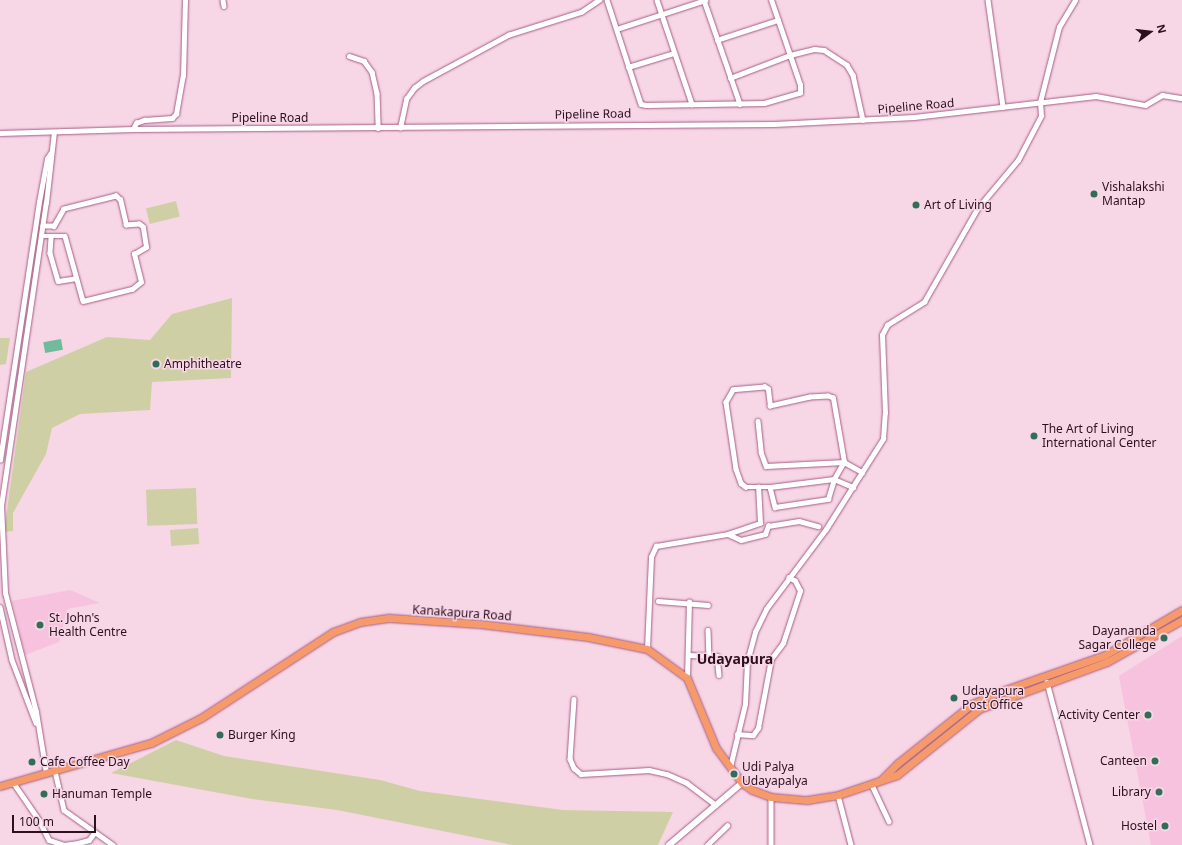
<!DOCTYPE html>
<style>
body{margin:0}
#map{position:relative;width:1182px;height:845px;overflow:hidden;background:#f7d6e6;font-family:"Noto Sans",sans-serif}
div>[style]{position:absolute}
[style*='--x']{left:calc(var(--x)*1px);top:calc(var(--y)*1px);width:calc(var(--w)*1px);rotate:calc(var(--a)*1deg)}
.built>*{inset:0;background:#f7c2dd}
.green>*{inset:0;background:#cfcfa6;transform-origin:0 0}
.water>*{inset:0;background:#70ba9d;transform-origin:0 0}
.roads{filter:drop-shadow(0 0 1px #a55e85) drop-shadow(0 0 1px #a55e85)}
.minor>*{height:4.5px;margin:-2.25px;padding:0 2.25px;transform-origin:2.25px;border-radius:2.25px;background:#fff}
.tertiary>*{height:5.5px;margin:-2.75px;padding:0 2.75px;transform-origin:2.75px;border-radius:2.75px;background:#fff}
.trunk>*{height:7px;margin:-3.5px;padding:0 3.5px;transform-origin:3.5px;border-radius:3.5px;background:#f69a6b}
.dots>*{width:11px;height:11px;translate:-50% -50%;box-sizing:border-box;border:2px solid #f7d6e6;border-radius:50%}
span{translate:-50% -50%;white-space:nowrap;text-align:center;line-height:1.15;-webkit-text-stroke:3px #f7d6e6;paint-order:stroke}
.street-label{font-size:12px;color:#2c1020}
.poi-label{font-size:12px;color:#2c1020}
.left{translate:0 -50%;text-align:left}
.right{translate:-100% -50%;text-align:right}
.quarter-label{font-size:14px;color:#2c1020;font-weight:700}
.north{position:absolute;left:1130px;top:12px;width:40px;height:40px;-webkit-text-stroke:3px #f7d6e6;paint-order:stroke;rotate:75deg;font-size:11px;font-weight:700;line-height:16px;text-align:center;color:#2c1020}
.north::after{content:'';display:block;margin:auto;width:14px;height:18px;background:#2c1020;clip-path:polygon(50% 0,100% 100%,50% 72%,0 100%)}
.scale{position:absolute;left:12px;top:815px;width:84px;height:18px;box-sizing:border-box;border:2px solid #2c1020;border-top:0;padding-left:5px;font-size:12px;line-height:14px;white-space:nowrap;color:#2c1020;-webkit-text-stroke:3px #f7d6e6;paint-order:stroke}
</style>
<div id="map">
<div class="built">
<i style="clip-path:polygon(70px 590px,100px 603px,67px 609px,59px 642px,25px 655px,12px 601px)"></i>
<i style="clip-path:polygon(1182px 636px,1182px 845px,1151px 845px,1119px 676px)"></i>
</div>
<div class="green">
<i style="left:176px;top:201px;width:16px;height:31px;rotate:76deg"></i>
<i style="clip-path:polygon(232px 298px,231px 378px,152px 382px,150px 410px,80px 414px,52px 428px,46px 454px,13px 513px,13px 531px,4px 532px,26px 372px,107px 337px,150px 340px,172px 314px)"></i>
<i style="clip-path:polygon(0 338px,10px 338px,6px 364px,0 365px)"></i>
<i style="left:196px;top:488px;width:36px;height:50px;rotate:88deg"></i>
<i style="left:198px;top:528px;width:16px;height:28px;rotate:86deg"></i>
<i style="clip-path:polygon(176px 740px,224px 756px,380px 780px,420px 791px,563px 810px,673px 812px,658px 845px,513px 845px,337px 810px,252px 799px,111px 773px)"></i>
</div>
<div class="water">
<i style="left:61px;top:339px;width:11px;height:18px;rotate:80deg"></i>
</div>
<div class="roads">
<div class="minor">
<i style="--x:223;--y:0;--w:6;--a:81"></i>
<i style="--x:607;--y:0;--w:109;--a:71.9"></i>
<i style="--x:641;--y:104;--w:5;--a:11"></i>
<i style="--x:646;--y:105;--w:118;--a:-1"></i>
<i style="--x:764;--y:103;--w:37;--a:-16"></i>
<i style="--x:800;--y:93;--w:8;--a:-90"></i>
<i style="--x:800;--y:85;--w:90;--a:-108.8"></i>
<i style="--x:657;--y:0;--w:110;--a:71.4"></i>
<i style="--x:704;--y:0;--w:110;--a:70.9"></i>
<i style="--x:988;--y:0;--w:108;--a:82"></i>
<i style="--x:617;--y:29;--w:93;--a:-18.2"></i>
<i style="--x:717;--y:40;--w:64;--a:-18.2"></i>
<i style="--x:349;--y:56;--w:16;--a:18"></i>
<i style="--x:364;--y:61;--w:14;--a:54"></i>
<i style="--x:372;--y:72;--w:22;--a:77"></i>
<i style="--x:377;--y:93;--w:35;--a:88"></i>
<i style="--x:628;--y:67;--w:48;--a:-16.9"></i>
<i style="--x:730;--y:78;--w:64;--a:-21"></i>
<i style="--x:790;--y:55;--w:25;--a:-14"></i>
<i style="--x:814;--y:49;--w:10;--a:6"></i>
<i style="--x:824;--y:50;--w:27;--a:33"></i>
<i style="--x:847;--y:65;--w:12;--a:59"></i>
<i style="--x:853;--y:75;--w:46;--a:77.5"></i>
<i style="--x:400;--y:128;--w:30;--a:-78"></i>
<i style="--x:406;--y:99;--w:14;--a:-54"></i>
<i style="--x:414;--y:88;--w:11;--a:-38"></i>
<i style="--x:423;--y:81;--w:97;--a:-28.4"></i>
<i style="--x:508;--y:35;--w:77;--a:-17.5"></i>
<i style="--x:581;--y:12;--w:22;--a:-34"></i>
<i style="--x:133;--y:129;--w:7;--a:-63"></i>
<i style="--x:136;--y:123;--w:9;--a:-21"></i>
<i style="--x:144;--y:120;--w:28;--a:-4"></i>
<i style="--x:172;--y:118;--w:6;--a:-45"></i>
<i style="--x:176;--y:114;--w:39;--a:-80"></i>
<i style="--x:183;--y:76;--w:76;--a:-88.5"></i>
<i style="--x:0;--y:133;--w:133;--a:-1.7"></i>
<i style="--x:133;--y:129;--w:641;--a:-0.45"></i>
<i style="--x:774;--y:124;--w:140;--a:-2.9"></i>
<i style="--x:914;--y:117;--w:183;--a:-6.6"></i>
<i style="--x:1096;--y:96;--w:50;--a:10.4"></i>
<i style="--x:1145;--y:105;--w:20;--a:-30"></i>
<i style="--x:1162;--y:95;--w:20;--a:9"></i>
<i style="--x:41;--y:236;--w:24;--a:0"></i>
<i style="--x:65;--y:236;--w:67;--a:74.5"></i>
<i style="--x:83;--y:301;--w:50;--a:-13.8"></i>
<i style="--x:132;--y:289;--w:11;--a:-38"></i>
<i style="--x:141;--y:282;--w:29;--a:-104"></i>
<i style="--x:134;--y:254;--w:14;--a:-30"></i>
<i style="--x:146;--y:247;--w:20;--a:-99"></i>
<i style="--x:143;--y:227;--w:5;--a:-143"></i>
<i style="--x:139;--y:224;--w:13;--a:176"></i>
<i style="--x:126;--y:225;--w:26;--a:-103"></i>
<i style="--x:120;--y:200;--w:6;--a:-135"></i>
<i style="--x:116;--y:196;--w:54;--a:166"></i>
<i style="--x:64;--y:209;--w:20;--a:120"></i>
<i style="--x:54;--y:226;--w:11;--a:180"></i>
<i style="--x:51;--y:238;--w:15;--a:94"></i>
<i style="--x:50;--y:253;--w:29;--a:74"></i>
<i style="--x:58;--y:281;--w:18;--a:-9"></i>
<i style="--x:758;--y:421;--w:31;--a:84"></i>
<i style="--x:761;--y:452;--w:15;--a:70"></i>
<i style="--x:766;--y:466;--w:78;--a:-2.9"></i>
<i style="--x:844;--y:462;--w:21;--a:29"></i>
<i style="--x:0;--y:460;--w:261;--a:-81.4"></i>
<i style="--x:39;--y:202;--w:44;--a:-79.5"></i>
<i style="--x:47;--y:159;--w:6;--a:-59"></i>
<i style="--x:770;--y:487;--w:21;--a:76"></i>
<i style="--x:775;--y:507;--w:54;--a:-8.6"></i>
<i style="--x:828;--y:499;--w:21;--a:-73"></i>
<i style="--x:834;--y:479;--w:20;--a:-60"></i>
<i style="--x:844;--y:462;--w:65;--a:-99.8"></i>
<i style="--x:833;--y:398;--w:5;--a:-158"></i>
<i style="--x:828;--y:396;--w:18;--a:177"></i>
<i style="--x:810;--y:397;--w:41;--a:167.3"></i>
<i style="--x:770;--y:406;--w:17;--a:-97"></i>
<i style="--x:768;--y:389;--w:4;--a:-146"></i>
<i style="--x:765;--y:387;--w:32;--a:175"></i>
<i style="--x:733;--y:390;--w:14;--a:120"></i>
<i style="--x:726;--y:402;--w:68;--a:81.5"></i>
<i style="--x:736;--y:469;--w:15;--a:70"></i>
<i style="--x:741;--y:483;--w:6;--a:39"></i>
<i style="--x:746;--y:487;--w:24;--a:0"></i>
<i style="--x:770;--y:487;--w:64;--a:-7.1"></i>
<i style="--x:834;--y:479;--w:21;--a:23"></i>
<i style="--x:728;--y:534;--w:34;--a:-19"></i>
<i style="--x:760;--y:523;--w:36;--a:-93"></i>
<i style="--x:658;--y:601;--w:50;--a:4.6"></i>
<i style="--x:0;--y:607;--w:54;--a:77.2"></i>
<i style="--x:12;--y:660;--w:67;--a:69.1"></i>
<i style="--x:708;--y:630;--w:26;--a:88"></i>
<i style="--x:647;--y:649;--w:92;--a:-87.5"></i>
<i style="--x:651;--y:557;--w:12;--a:-66"></i>
<i style="--x:656;--y:546;--w:73;--a:-9.5"></i>
<i style="--x:728;--y:534;--w:14;--a:25"></i>
<i style="--x:741;--y:540;--w:25;--a:-14"></i>
<i style="--x:765;--y:534;--w:9;--a:-69"></i>
<i style="--x:768;--y:526;--w:31;--a:-9"></i>
<i style="--x:799;--y:521;--w:20;--a:15"></i>
<i style="--x:688;--y:655;--w:29;--a:2"></i>
<i style="--x:717;--y:656;--w:19;--a:84"></i>
<i style="--x:687;--y:678;--w:76;--a:-88.5"></i>
<i style="--x:1047;--y:682;--w:169;--a:75.2"></i>
<i style="--x:574;--y:699;--w:60;--a:93.8"></i>
<i style="--x:570;--y:759;--w:10;--a:66"></i>
<i style="--x:574;--y:768;--w:9;--a:41"></i>
<i style="--x:581;--y:774;--w:68;--a:-3.4"></i>
<i style="--x:649;--y:770;--w:18;--a:13"></i>
<i style="--x:667;--y:774;--w:22;--a:24"></i>
<i style="--x:687;--y:783;--w:36;--a:37"></i>
<i style="--x:737;--y:734;--w:16;--a:4"></i>
<i style="--x:753;--y:735;--w:9;--a:-54"></i>
<i style="--x:758;--y:728;--w:70;--a:-79.3"></i>
<i style="--x:771;--y:659;--w:20;--a:-53"></i>
<i style="--x:783;--y:643;--w:55;--a:-71.9"></i>
<i style="--x:800;--y:591;--w:11;--a:-117"></i>
<i style="--x:795;--y:581;--w:7;--a:-153"></i>
<i style="--x:730;--y:767;--w:65;--a:-76.6"></i>
<i style="--x:745;--y:704;--w:42;--a:-87.3"></i>
<i style="--x:747;--y:662;--w:31;--a:-75"></i>
<i style="--x:755;--y:632;--w:25;--a:-64"></i>
<i style="--x:766;--y:609;--w:100;--a:-53.1"></i>
<i style="--x:826;--y:529;--w:107;--a:-57.7"></i>
<i style="--x:883;--y:439;--w:26;--a:-86"></i>
<i style="--x:885;--y:413;--w:78;--a:-92.2"></i>
<i style="--x:882;--y:335;--w:11;--a:-63"></i>
<i style="--x:887;--y:325;--w:44;--a:-31.9"></i>
<i style="--x:924;--y:302;--w:107;--a:-60.3"></i>
<i style="--x:977;--y:209;--w:64;--a:-50.1"></i>
<i style="--x:1018;--y:160;--w:50;--a:-62.4"></i>
<i style="--x:1041;--y:116;--w:14;--a:-94"></i>
<i style="--x:1040;--y:102;--w:77;--a:-75.8"></i>
<i style="--x:1059;--y:27;--w:31;--a:-59"></i>
<i style="--x:55;--y:771;--w:40;--a:77"></i>
<i style="--x:64;--y:810;--w:60;--a:35.5"></i>
<i style="--x:46;--y:773;--w:62;--a:-99.3"></i>
<i style="--x:36;--y:712;--w:123;--a:-104.6"></i>
<i style="--x:5;--y:593;--w:87;--a:-92.6"></i>
<i style="--x:1;--y:506;--w:306;--a:-81.6"></i>
<i style="--x:46;--y:203;--w:71;--a:-83.6"></i>
<i style="--x:13;--y:782;--w:46;--a:55.6"></i>
<i style="--x:39;--y:820;--w:22;--a:63"></i>
<i style="--x:49;--y:840;--w:16;--a:18"></i>
<i style="--x:64;--y:845;--w:14;--a:-8"></i>
<i style="--x:78;--y:843;--w:11;--a:-15"></i>
<i style="--x:89;--y:840;--w:9;--a:-54"></i>
<i style="--x:872;--y:785;--w:40;--a:65"></i>
<i style="--x:838;--y:795;--w:52;--a:75.4"></i>
<i style="--x:771;--y:797;--w:48;--a:90"></i>
<i style="--x:707;--y:845;--w:28;--a:-44"></i>
</div>
<div class="tertiary">
<i style="--x:669;--y:845;--w:96;--a:-40.3"></i>
</div>
<div class="trunk">
<i style="--x:881;--y:780;--w:24;--a:-45"></i>
<i style="--x:898;--y:763;--w:95;--a:-38.6"></i>
<i style="--x:972;--y:704;--w:30;--a:-24"></i>
<i style="--x:999;--y:692;--w:112;--a:-19.2"></i>
<i style="--x:1105;--y:655;--w:89;--a:-30.3"></i>
<i style="--x:0;--y:786;--w:157;--a:-15.9"></i>
<i style="--x:151;--y:743;--w:56;--a:-26.6"></i>
<i style="--x:201;--y:718;--w:158;--a:-33.1"></i>
<i style="--x:333;--y:632;--w:29;--a:-20"></i>
<i style="--x:360;--y:622;--w:30;--a:-8"></i>
<i style="--x:390;--y:618;--w:90;--a:3.8"></i>
<i style="--x:480;--y:624;--w:109;--a:6.9"></i>
<i style="--x:588;--y:637;--w:60;--a:11.5"></i>
<i style="--x:647;--y:649;--w:49;--a:35.9"></i>
<i style="--x:687;--y:678;--w:76;--a:67.5"></i>
<i style="--x:716;--y:748;--w:44;--a:53.4"></i>
<i style="--x:742;--y:783;--w:12;--a:35"></i>
<i style="--x:752;--y:790;--w:20;--a:20"></i>
<i style="--x:771;--y:797;--w:36;--a:5"></i>
<i style="--x:807;--y:800;--w:31;--a:-9"></i>
<i style="--x:838;--y:795;--w:62;--a:-18.7"></i>
<i style="--x:897;--y:775;--w:105;--a:-38.8"></i>
<i style="--x:979;--y:709;--w:136;--a:-20.2"></i>
<i style="--x:1107;--y:662;--w:86;--a:-29.2"></i>
</div>
</div>
<div class="dots">
<i style="left:1094px;top:194px;background:#326d57"></i>
<i style="left:916px;top:205px;background:#326d57"></i>
<i style="left:156px;top:364px;background:#326d57"></i>
<i style="left:1034px;top:436px;background:#326d57"></i>
<i style="left:40px;top:625px;background:#326d57"></i>
<i style="left:1164px;top:638px;background:#326d57"></i>
<i style="left:954px;top:698px;background:#326d57"></i>
<i style="left:1148px;top:715px;background:#326d57"></i>
<i style="left:220px;top:735px;background:#326d57"></i>
<i style="left:1155px;top:761px;background:#326d57"></i>
<i style="left:32px;top:762px;background:#326d57"></i>
<i style="left:734px;top:774px;background:#326d57"></i>
<i style="left:1159px;top:792px;background:#326d57"></i>
<i style="left:44px;top:794px;background:#326d57"></i>
<i style="left:1165px;top:826px;background:#326d57"></i>
</div>
<div class="street-label">
<span style="left:916px;top:106px;rotate:-5deg">Pipeline Road</span>
<span style="left:593px;top:114px;rotate:-1deg">Pipeline Road</span>
<span style="left:270px;top:118px">Pipeline Road</span>
<span style="left:462px;top:613px;rotate:4deg">Kanakapura Road</span>
</div>
<div class="poi-label">
<span class="left" style="left:1102px;top:194px">Vishalakshi<br>Mantap</span>
<span class="left" style="left:924px;top:205px">Art of Living</span>
<span class="left" style="left:164px;top:364px">Amphitheatre</span>
<span class="left" style="left:1042px;top:436px">The Art of Living<br>International Center</span>
<span class="left" style="left:49px;top:625px">St. John's<br>Health Centre</span>
<span class="right" style="left:1156px;top:638px">Dayananda<br>Sagar College</span>
<span class="left" style="left:962px;top:698px">Udayapura<br>Post Office</span>
<span class="right" style="left:1140px;top:715px">Activity Center</span>
<span class="left" style="left:228px;top:735px">Burger King</span>
<span class="right" style="left:1147px;top:761px">Canteen</span>
<span class="left" style="left:40px;top:762px">Cafe Coffee Day</span>
<span class="left" style="left:742px;top:774px">Udi Palya<br>Udayapalya</span>
<span class="right" style="left:1151px;top:792px">Library</span>
<span class="left" style="left:52px;top:794px">Hanuman Temple</span>
<span class="right" style="left:1157px;top:826px">Hostel</span>
</div>
<div class="quarter-label">
<span style="left:735px;top:659px">Udayapura</span>
</div>
<div class="north">N</div>
<div class="scale">100 m</div>
</div>
